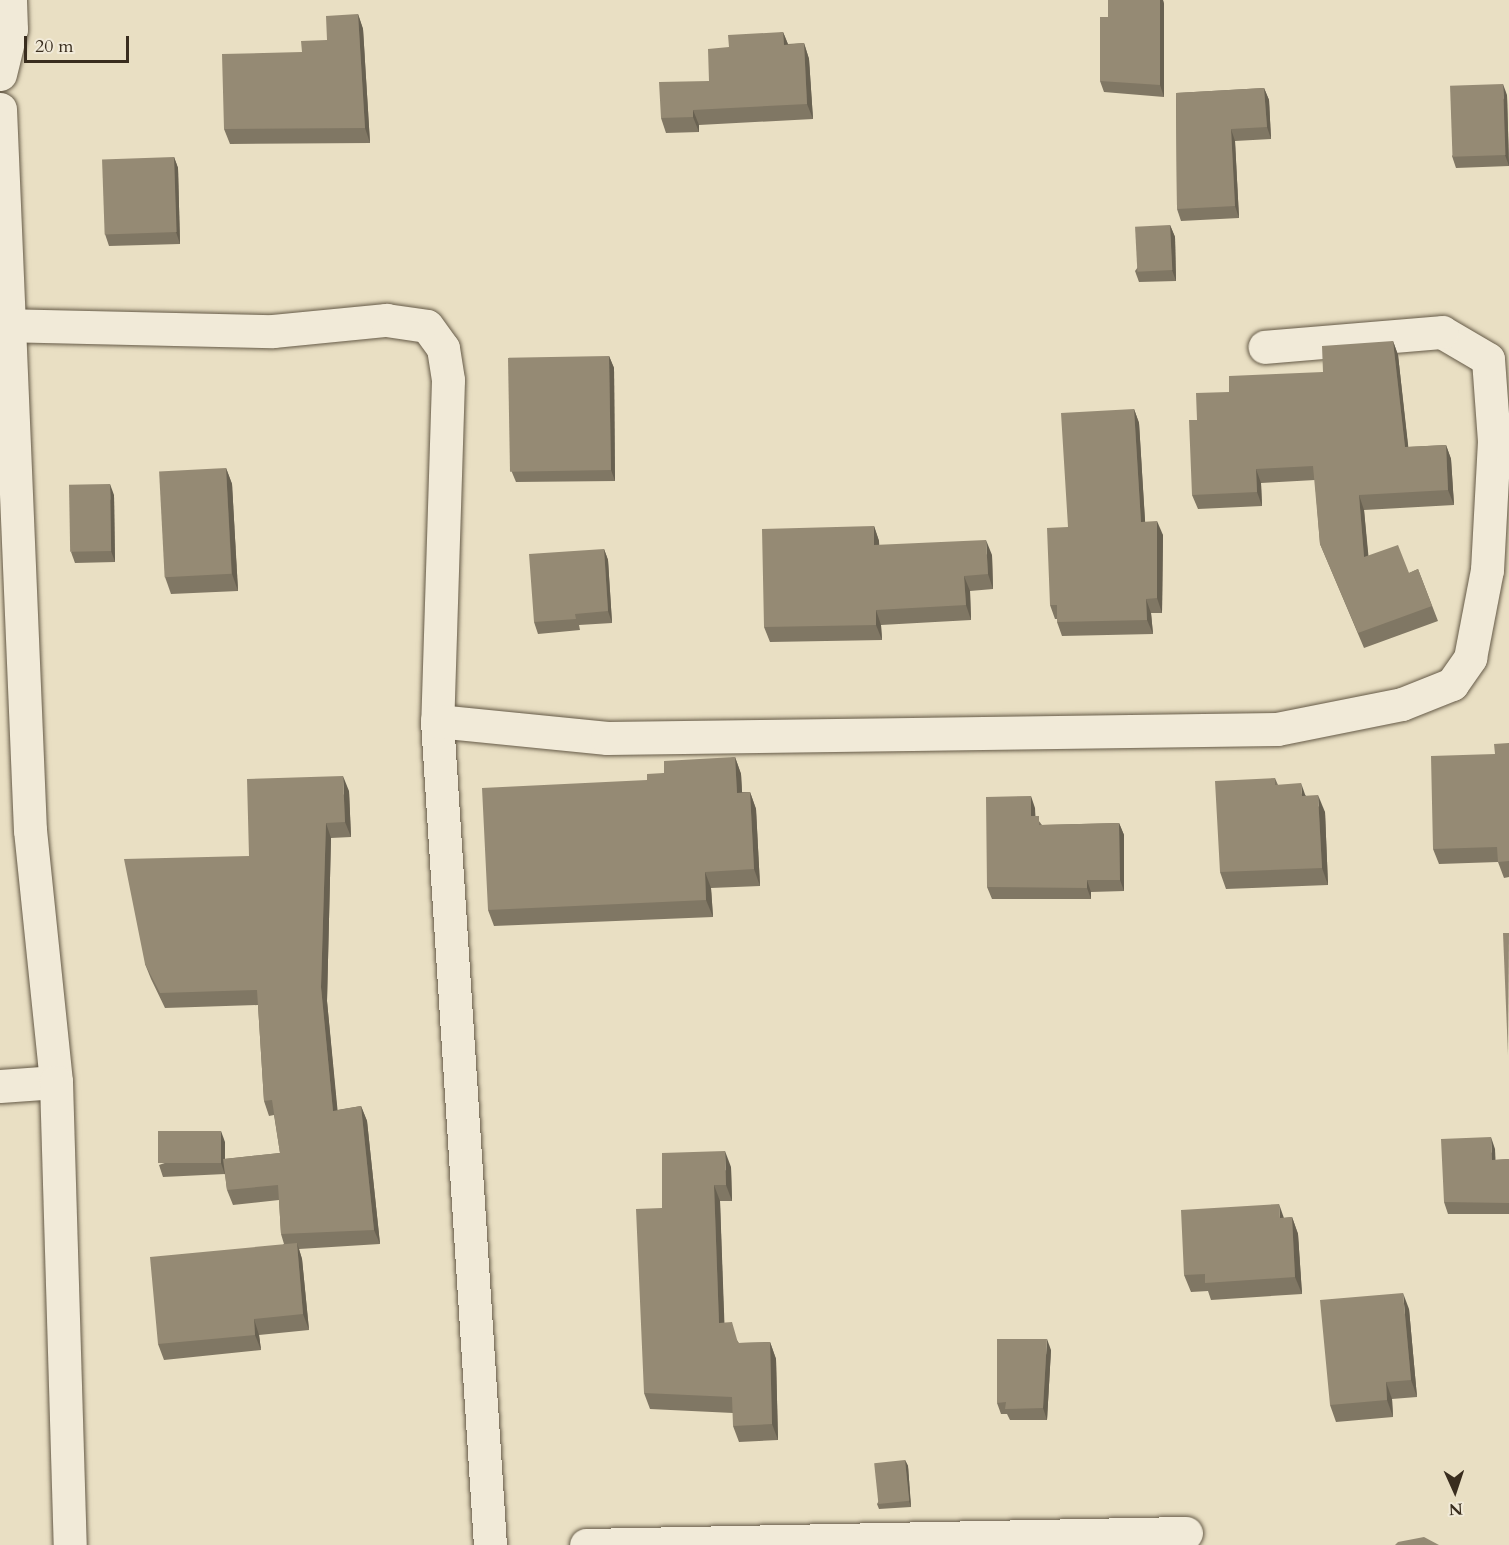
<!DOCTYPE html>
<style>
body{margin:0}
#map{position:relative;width:1509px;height:1545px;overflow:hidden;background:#e9dfc3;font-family:Cardo,serif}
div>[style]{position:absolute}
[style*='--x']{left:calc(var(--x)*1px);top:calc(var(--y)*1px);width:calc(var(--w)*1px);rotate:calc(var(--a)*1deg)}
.roads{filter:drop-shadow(0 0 2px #655a47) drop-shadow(0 0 2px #655a47)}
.minor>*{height:33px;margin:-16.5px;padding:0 16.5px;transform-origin:16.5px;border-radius:16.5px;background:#f1ead8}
.wall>*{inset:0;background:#807764}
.shaded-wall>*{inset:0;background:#686151}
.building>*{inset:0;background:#958a74;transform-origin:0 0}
span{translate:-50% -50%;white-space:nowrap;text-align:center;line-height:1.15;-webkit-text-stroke:5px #f1ead8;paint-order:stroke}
.north{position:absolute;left:1425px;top:1461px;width:60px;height:60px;-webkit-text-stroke:4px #f1ead8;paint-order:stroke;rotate:177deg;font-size:16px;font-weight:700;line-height:24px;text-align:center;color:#392d1e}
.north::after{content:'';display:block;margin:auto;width:21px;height:27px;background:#392d1e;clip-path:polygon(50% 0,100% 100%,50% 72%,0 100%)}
.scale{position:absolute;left:24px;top:36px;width:105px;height:27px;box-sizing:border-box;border:3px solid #392d1e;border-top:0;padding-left:8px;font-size:18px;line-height:21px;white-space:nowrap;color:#392d1e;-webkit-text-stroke:4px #f1ead8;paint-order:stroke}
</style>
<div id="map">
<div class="roads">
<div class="minor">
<i style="--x:0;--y:74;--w:46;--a:-76.3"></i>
<i style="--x:11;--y:29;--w:29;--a:-92"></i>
<i style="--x:0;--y:109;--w:722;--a:87.62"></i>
<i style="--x:30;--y:830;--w:253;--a:84.1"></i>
<i style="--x:56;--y:1082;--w:56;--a:175.9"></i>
<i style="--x:0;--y:325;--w:273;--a:1.3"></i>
<i style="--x:273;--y:331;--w:114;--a:-5.6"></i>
<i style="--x:386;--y:320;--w:41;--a:8.3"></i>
<i style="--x:427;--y:326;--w:27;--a:54"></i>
<i style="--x:443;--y:348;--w:32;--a:81"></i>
<i style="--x:448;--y:380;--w:341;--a:91.8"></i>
<i style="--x:437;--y:721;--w:826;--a:86.32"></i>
<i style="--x:437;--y:721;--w:171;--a:5.7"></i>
<i style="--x:607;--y:738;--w:670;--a:-0.77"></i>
<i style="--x:1277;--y:729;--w:127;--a:-11.3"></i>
<i style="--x:1402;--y:704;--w:54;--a:-21.8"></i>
<i style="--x:1452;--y:684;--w:32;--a:-55"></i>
<i style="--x:1470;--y:658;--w:90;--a:-79.1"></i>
<i style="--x:1487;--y:570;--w:129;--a:-86.9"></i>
<i style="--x:1494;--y:441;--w:82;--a:-94.2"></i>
<i style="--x:1488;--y:359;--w:53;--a:-149.6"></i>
<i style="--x:1442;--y:332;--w:178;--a:175.2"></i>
<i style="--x:56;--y:1082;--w:463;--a:88.3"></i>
<i style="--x:586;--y:1545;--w:600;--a:-1.15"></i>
</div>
</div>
<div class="wall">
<i style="clip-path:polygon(1108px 0,1163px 0,1164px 4px,1164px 97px,1104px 92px,1100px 81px,1108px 17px)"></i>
<i style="clip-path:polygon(358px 14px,363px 29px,370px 143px,230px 144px,224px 129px,302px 52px,327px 40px)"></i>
<i style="clip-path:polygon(783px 32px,788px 44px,804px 43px,809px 59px,813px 119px,699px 125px,699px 132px,666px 133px,661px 118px,709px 81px,729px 47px)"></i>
<i style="clip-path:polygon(1264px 88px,1269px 100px,1271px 139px,1235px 141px,1239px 218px,1181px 221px,1177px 209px,1176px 93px)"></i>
<i style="clip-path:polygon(1507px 95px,1509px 166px,1456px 168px,1452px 156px)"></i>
<i style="clip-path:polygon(174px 157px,178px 168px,180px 244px,109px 246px,105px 234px)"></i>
<i style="clip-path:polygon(1170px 225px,1175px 237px,1176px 281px,1139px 282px,1135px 271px)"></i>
<i style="clip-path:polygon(1393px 341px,1398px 355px,1408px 447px,1446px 445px,1451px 459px,1454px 505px,1364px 510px,1368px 556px,1409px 573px,1418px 569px,1438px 621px,1364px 648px,1320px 544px,1315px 480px,1261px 483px,1262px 506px,1198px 509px,1192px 495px,1197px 420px,1323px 372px)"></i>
<i style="clip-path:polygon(609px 356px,614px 368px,615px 481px,516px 482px,511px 470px)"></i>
<i style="clip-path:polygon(1134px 409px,1139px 423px,1145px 522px,1163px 535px,1162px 613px,1151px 613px,1153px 634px,1062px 636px,1057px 622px,1057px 619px,1055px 619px,1050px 605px,1068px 527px)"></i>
<i style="clip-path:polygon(226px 468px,232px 484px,238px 591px,171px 594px,165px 577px)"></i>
<i style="clip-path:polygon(114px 495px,115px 562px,75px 563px,71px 552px)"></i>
<i style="clip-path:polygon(874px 526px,879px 541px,879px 545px,992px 555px,993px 589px,970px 591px,971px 620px,881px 625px,882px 640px,770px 642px,764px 627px)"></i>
<i style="clip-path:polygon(604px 549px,608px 560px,612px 623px,579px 625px,580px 630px,538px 634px,534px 622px)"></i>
<i style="clip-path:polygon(1509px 743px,1509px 877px,1504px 878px,1498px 862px,1439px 864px,1433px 849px,1495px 754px)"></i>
<i style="clip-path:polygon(735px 757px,741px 774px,742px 792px,750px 792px,756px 809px,760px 886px,711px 888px,713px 917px,494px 926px,488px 910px,647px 780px,664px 773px)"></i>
<i style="clip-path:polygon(1275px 778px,1278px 785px,1305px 795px,1325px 812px,1328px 885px,1226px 889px,1220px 872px)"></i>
<i style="clip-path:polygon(349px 791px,351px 837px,331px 838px,327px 1001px,337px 1110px,361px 1106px,367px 1121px,380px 1244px,299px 1249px,302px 1259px,309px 1330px,259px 1335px,261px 1350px,164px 1360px,158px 1344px,284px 1244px,281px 1234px,279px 1200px,233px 1205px,227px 1190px,225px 1174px,163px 1177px,159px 1165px,225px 1142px,225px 1159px,280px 1153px,274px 1115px,269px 1116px,264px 1101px,258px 1005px,165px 1008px,151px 979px,145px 964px,249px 856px)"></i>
<i style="clip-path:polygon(1035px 808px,1035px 816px,1042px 825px,1119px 823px,1124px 835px,1124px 891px,1091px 892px,1091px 899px,992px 899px,987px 887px)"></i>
<i style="clip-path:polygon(1495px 1149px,1495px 1160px,1509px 1159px,1509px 1214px,1448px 1214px,1444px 1202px)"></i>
<i style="clip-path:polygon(731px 1167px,732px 1201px,720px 1201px,724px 1323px,739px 1343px,770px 1342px,776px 1359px,778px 1440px,739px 1442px,733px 1426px,733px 1413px,650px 1409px,644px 1393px,662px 1208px)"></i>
<i style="clip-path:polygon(1292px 1217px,1298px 1234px,1302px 1294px,1211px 1300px,1208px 1291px,1191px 1292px,1184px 1275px,1284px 1218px)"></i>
<i style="clip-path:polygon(1409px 1309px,1417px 1397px,1392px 1399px,1393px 1417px,1336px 1422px,1330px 1405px)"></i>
<i style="clip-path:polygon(1051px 1350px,1047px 1420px,1010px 1420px,1007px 1414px,1001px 1414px,997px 1403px)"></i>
<i style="clip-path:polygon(905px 1460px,908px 1466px,911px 1507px,879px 1509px,877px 1504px)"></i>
</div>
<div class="shaded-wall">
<i style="clip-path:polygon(1160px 0,1163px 0,1164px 4px,1164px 97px,1160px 85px)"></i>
<i style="clip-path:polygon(358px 14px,363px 29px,370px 143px,365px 128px)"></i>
<i style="clip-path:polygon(783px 32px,789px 47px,784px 45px)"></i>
<i style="clip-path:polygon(804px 43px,809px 59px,813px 119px,807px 104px)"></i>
<i style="clip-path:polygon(1503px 84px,1507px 95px,1509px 166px,1505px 155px)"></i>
<i style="clip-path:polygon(1264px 88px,1269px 100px,1271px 139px,1267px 127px)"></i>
<i style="clip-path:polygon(693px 110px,699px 125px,699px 132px,693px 117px)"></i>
<i style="clip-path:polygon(1231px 129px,1235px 141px,1239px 218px,1235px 206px)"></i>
<i style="clip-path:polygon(174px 157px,178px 168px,180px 244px,176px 232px)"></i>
<i style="clip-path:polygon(1170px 225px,1175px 237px,1176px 281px,1172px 270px)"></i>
<i style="clip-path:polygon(1393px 341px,1398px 355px,1410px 462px,1405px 447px)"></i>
<i style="clip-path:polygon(609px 356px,614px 368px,615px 481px,611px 470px)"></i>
<i style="clip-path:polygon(1134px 409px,1139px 423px,1146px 536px,1141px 522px)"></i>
<i style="clip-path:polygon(1446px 445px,1451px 459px,1454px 505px,1448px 490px)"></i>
<i style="clip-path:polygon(226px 468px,232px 484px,238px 591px,232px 574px)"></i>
<i style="clip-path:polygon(1256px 469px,1261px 483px,1262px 506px,1257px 492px)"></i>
<i style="clip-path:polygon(110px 484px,114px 495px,115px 562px,111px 551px)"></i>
<i style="clip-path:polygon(1359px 495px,1364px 510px,1370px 572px,1364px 557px)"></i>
<i style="clip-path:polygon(1157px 521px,1163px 535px,1162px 613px,1157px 598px)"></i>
<i style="clip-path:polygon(874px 526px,879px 541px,880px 560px,874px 545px)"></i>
<i style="clip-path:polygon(986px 540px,992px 555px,993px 589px,988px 574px)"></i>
<i style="clip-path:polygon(604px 549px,608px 560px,612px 623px,608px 611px)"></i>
<i style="clip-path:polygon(964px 576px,970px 591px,971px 620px,966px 605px)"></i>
<i style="clip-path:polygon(1146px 599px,1151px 613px,1153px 634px,1147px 620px)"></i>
<i style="clip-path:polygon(876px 610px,881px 625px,882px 640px,876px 625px)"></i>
<i style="clip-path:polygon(735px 757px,741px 774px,743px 810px,737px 793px)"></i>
<i style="clip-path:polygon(343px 776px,349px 791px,351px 837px,345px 822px)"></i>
<i style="clip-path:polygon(1301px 783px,1307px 800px,1302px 796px)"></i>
<i style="clip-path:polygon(750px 792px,756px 809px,760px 886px,754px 869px)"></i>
<i style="clip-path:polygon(1318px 795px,1325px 812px,1328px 885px,1322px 868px)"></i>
<i style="clip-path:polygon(1031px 796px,1035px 808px,1036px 828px,1031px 816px)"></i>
<i style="clip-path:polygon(326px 823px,331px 838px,327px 1001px,339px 1125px,333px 1111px,321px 987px)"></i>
<i style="clip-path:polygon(1119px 823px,1124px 835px,1124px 891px,1120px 880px)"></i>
<i style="clip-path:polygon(705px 872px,711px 888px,713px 917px,706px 900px)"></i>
<i style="clip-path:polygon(1087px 880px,1091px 892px,1091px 899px,1087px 888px)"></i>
<i style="clip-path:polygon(361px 1106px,367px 1121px,380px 1244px,374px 1230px)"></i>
<i style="clip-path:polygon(221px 1131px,225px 1142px,225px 1175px,221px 1163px)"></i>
<i style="clip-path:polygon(1491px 1137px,1495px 1149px,1496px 1171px,1492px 1160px)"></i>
<i style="clip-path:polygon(725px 1151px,731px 1167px,732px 1201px,726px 1185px)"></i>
<i style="clip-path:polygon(714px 1185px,720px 1201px,725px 1339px,719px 1323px)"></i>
<i style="clip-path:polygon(1279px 1204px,1285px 1221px,1280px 1218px)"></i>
<i style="clip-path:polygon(1292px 1217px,1298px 1234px,1302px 1294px,1295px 1277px)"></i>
<i style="clip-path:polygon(297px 1243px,302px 1259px,309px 1330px,303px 1314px)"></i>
<i style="clip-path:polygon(1403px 1293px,1409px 1309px,1417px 1397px,1411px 1380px)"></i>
<i style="clip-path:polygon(254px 1319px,259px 1335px,261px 1350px,255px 1335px)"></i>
<i style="clip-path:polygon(1047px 1339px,1051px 1350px,1047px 1420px,1043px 1408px)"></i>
<i style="clip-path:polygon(770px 1342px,776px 1359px,778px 1440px,772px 1424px)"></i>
<i style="clip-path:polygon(1386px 1382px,1392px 1399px,1393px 1417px,1387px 1400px)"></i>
<i style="clip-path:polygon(905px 1460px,908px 1466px,911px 1507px,909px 1501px)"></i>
</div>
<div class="building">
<i style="clip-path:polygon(1108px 0,1160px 0,1160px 85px,1100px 81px,1100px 17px,1108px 17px)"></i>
<i style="clip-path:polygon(358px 14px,365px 128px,224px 129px,222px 54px,302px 52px,301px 41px,327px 40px,326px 16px)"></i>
<i style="clip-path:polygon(783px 32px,784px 45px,804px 43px,807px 104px,693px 110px,693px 117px,661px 118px,659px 82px,709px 81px,708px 49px,729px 47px,728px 35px)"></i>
<i style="left:1503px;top:84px;width:71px;height:53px;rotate:88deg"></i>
<i style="clip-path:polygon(1264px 88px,1267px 127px,1231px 129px,1235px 206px,1177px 209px,1176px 93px)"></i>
<i style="left:174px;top:157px;width:75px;height:72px;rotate:88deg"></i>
<i style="left:1170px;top:225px;width:45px;height:35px;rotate:87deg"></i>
<i style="clip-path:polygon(1393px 341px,1405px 447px,1446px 445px,1448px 490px,1359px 495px,1364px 557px,1398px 545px,1409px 573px,1418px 569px,1432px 606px,1358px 633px,1320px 544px,1313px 466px,1256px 469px,1257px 492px,1192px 495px,1189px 420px,1197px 420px,1196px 393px,1229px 392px,1229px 376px,1323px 372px,1322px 346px)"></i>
<i style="left:609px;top:356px;width:114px;height:101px;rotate:89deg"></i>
<i style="clip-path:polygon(1134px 409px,1141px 522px,1157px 521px,1157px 598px,1146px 599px,1147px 620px,1057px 622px,1057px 605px,1050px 605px,1047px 528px,1068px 527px,1061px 413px)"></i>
<i style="left:226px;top:468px;width:106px;height:67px;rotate:87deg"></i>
<i style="left:110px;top:484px;width:67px;height:41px;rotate:89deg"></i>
<i style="clip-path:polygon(874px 526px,874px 545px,986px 540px,988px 574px,964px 576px,966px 605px,876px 610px,876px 625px,764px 627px,762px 529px)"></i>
<i style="clip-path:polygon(604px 549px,608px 611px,575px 614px,576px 619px,534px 622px,529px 554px)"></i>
<i style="clip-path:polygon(1509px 743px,1509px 861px,1498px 862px,1497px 847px,1433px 849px,1431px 756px,1495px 754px,1494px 744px)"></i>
<i style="clip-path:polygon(735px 757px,737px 793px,750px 792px,754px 869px,705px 872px,706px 900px,488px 910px,482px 788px,647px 780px,647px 774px,664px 773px,664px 761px)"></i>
<i style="clip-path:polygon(343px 776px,345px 822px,326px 823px,321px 987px,333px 1111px,361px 1106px,374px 1230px,281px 1234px,278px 1185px,227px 1190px,223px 1159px,280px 1153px,272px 1100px,264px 1101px,257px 990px,160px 993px,145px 964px,124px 859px,249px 856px,247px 779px)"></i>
<i style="clip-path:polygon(1275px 778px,1275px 785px,1301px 783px,1302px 796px,1318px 795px,1322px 868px,1220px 872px,1215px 781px)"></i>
<i style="clip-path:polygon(1031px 796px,1031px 816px,1039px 816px,1039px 825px,1119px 823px,1120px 880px,1087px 880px,1087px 888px,987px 887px,986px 797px)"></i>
<i style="clip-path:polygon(1503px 933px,1509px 933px,1508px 1055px)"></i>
<i style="left:221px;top:1131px;width:32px;height:63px;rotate:90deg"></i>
<i style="clip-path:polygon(1491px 1137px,1492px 1160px,1509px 1159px,1509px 1203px,1444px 1202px,1441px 1139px)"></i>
<i style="clip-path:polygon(725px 1151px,726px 1185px,714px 1185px,719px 1323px,732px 1322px,738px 1343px,770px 1342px,772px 1424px,733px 1426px,732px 1397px,644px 1393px,636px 1209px,662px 1208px,662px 1153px)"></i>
<i style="clip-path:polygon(1279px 1204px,1280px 1218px,1292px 1217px,1295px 1277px,1205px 1283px,1205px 1274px,1184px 1275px,1181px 1210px)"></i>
<i style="clip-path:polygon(297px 1243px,303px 1314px,254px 1319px,255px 1335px,158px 1344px,150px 1257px)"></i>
<i style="clip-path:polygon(1403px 1293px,1411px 1380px,1386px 1382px,1387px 1400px,1330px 1405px,1320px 1300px)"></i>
<i style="clip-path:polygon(997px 1339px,1047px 1339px,1043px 1408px,1005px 1409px,1006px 1402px,997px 1403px)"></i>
<i style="left:905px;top:1460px;width:41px;height:31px;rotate:84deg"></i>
<i style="clip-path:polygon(1424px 1537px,1439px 1545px,1395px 1545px,1398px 1542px)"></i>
</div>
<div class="north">N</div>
<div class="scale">20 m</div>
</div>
